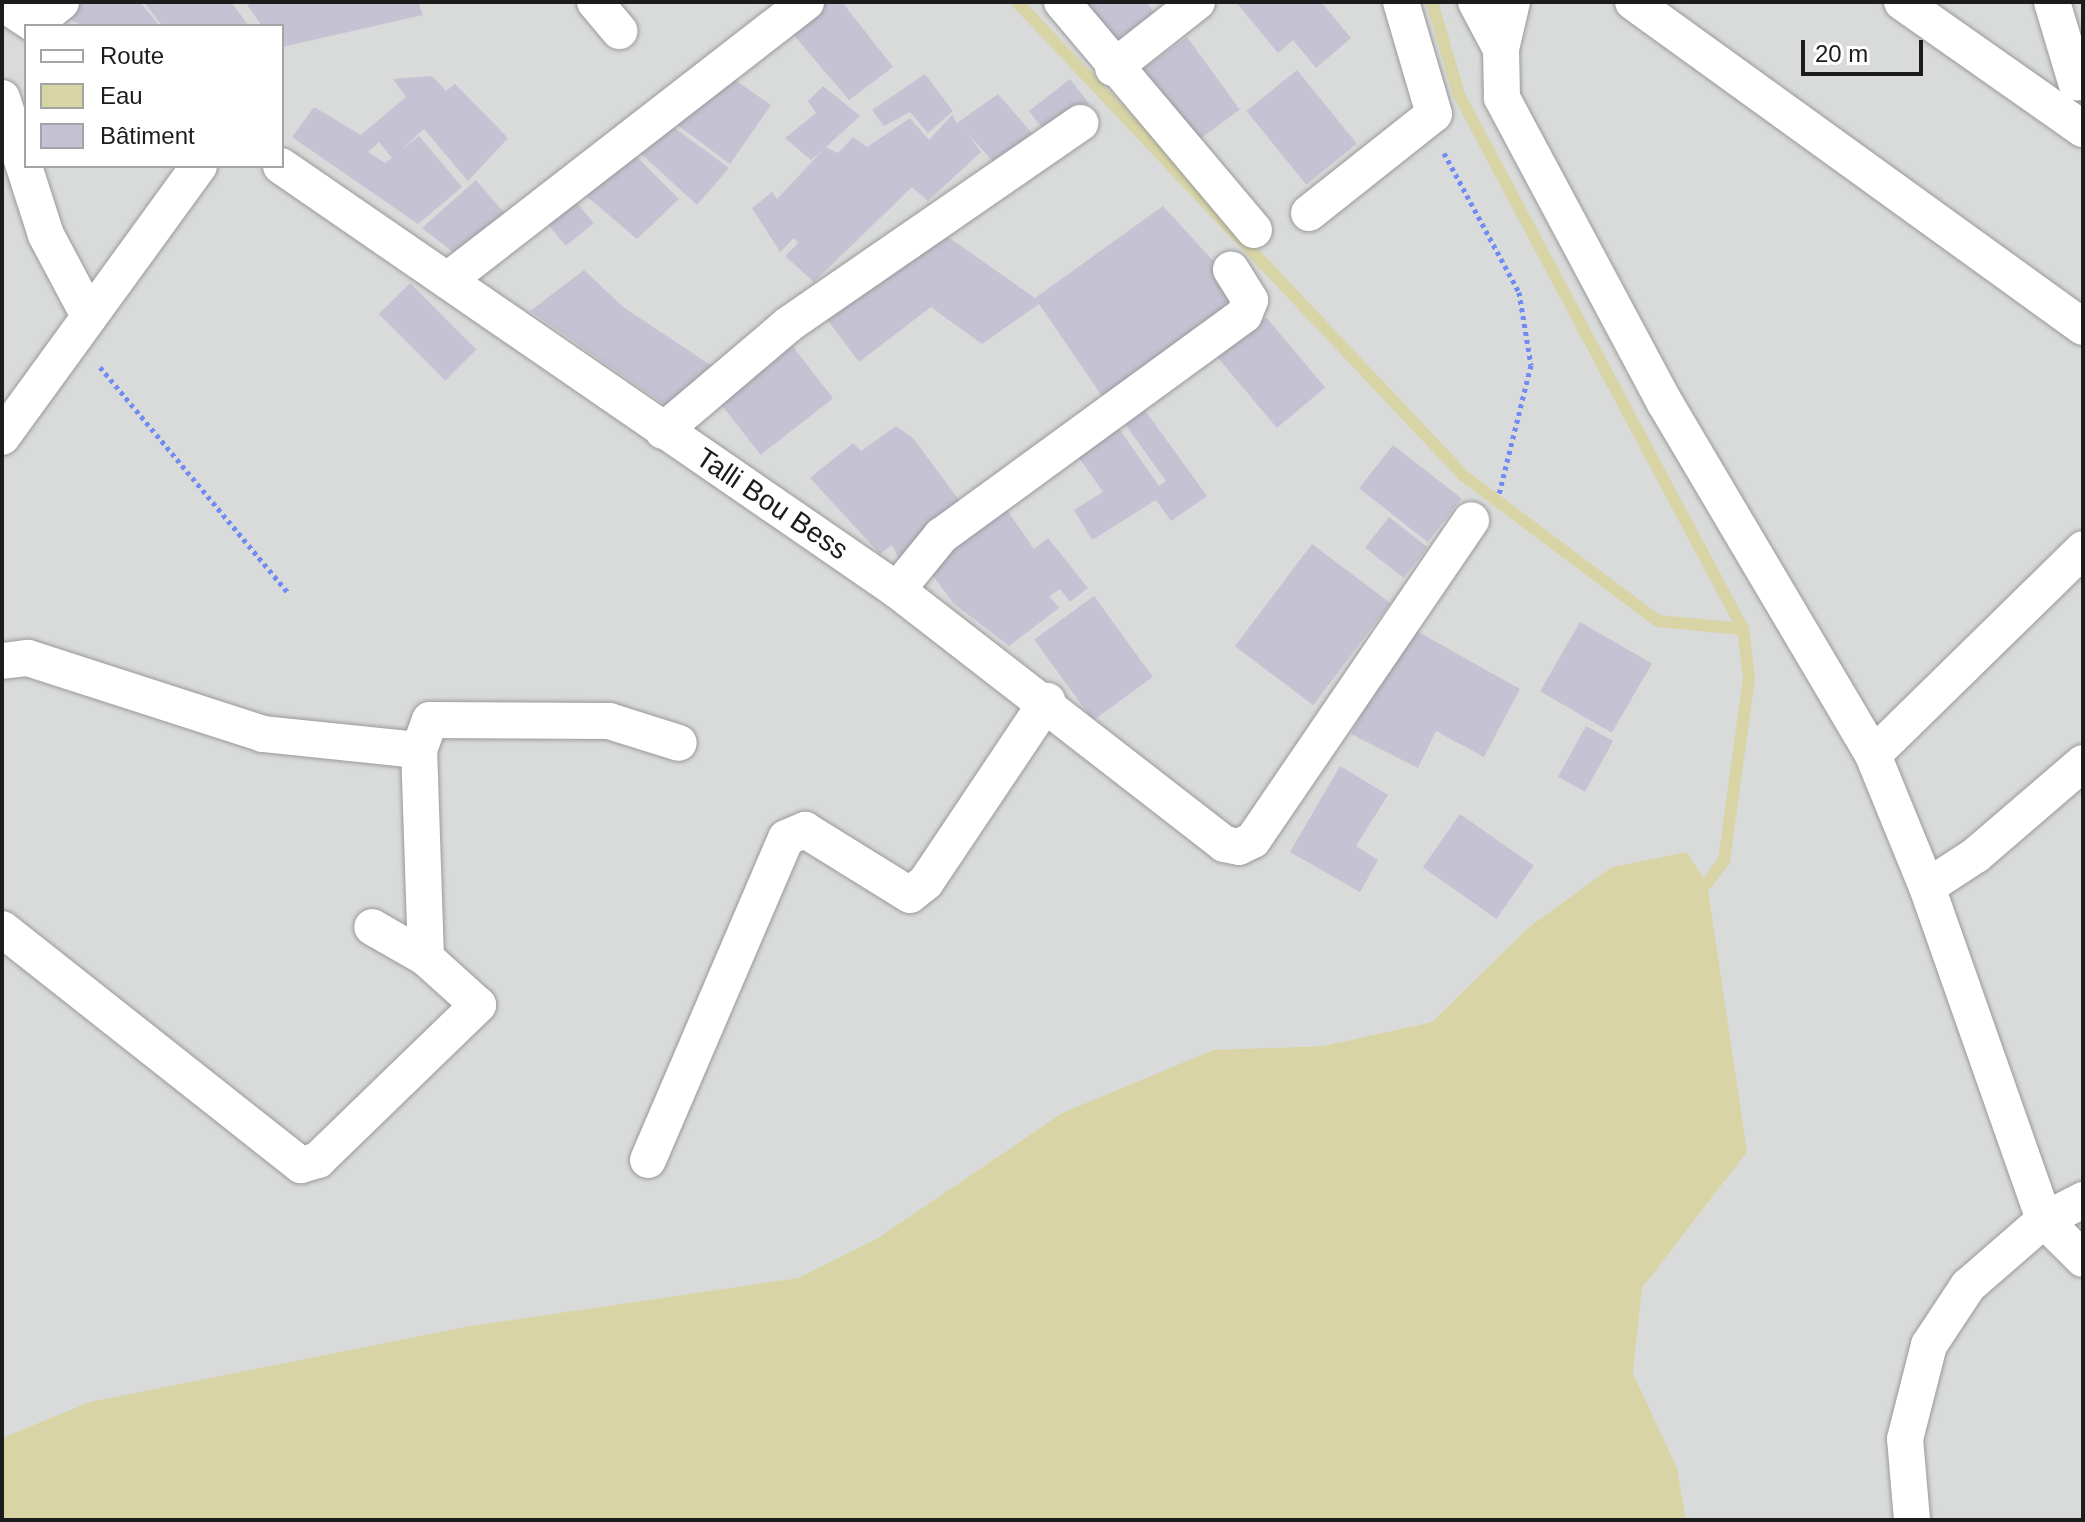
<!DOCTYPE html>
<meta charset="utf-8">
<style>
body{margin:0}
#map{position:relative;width:2085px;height:1522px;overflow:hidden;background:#e6e3ed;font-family:Helvetica,sans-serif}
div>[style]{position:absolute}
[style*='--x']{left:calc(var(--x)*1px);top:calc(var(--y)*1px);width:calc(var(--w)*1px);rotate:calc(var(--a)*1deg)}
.residential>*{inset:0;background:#d9dada}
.water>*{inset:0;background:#d8d4a5}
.stream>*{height:12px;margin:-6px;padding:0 6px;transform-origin:6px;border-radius:6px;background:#d8d4a5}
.building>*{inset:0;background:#c5c3d3;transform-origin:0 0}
.path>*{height:5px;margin-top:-2.5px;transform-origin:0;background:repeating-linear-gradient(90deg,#708bf1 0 4px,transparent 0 8px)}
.roads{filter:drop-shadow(0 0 2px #999) drop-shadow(0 0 2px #999)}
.street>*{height:36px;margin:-18px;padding:0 18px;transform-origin:18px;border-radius:18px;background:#fff}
span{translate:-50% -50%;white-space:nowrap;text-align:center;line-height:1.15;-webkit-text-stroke:7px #fff;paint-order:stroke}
.street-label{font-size:28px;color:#1c1c1c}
.frame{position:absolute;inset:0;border:4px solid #1c1c1c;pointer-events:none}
.legend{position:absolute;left:24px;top:24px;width:260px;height:144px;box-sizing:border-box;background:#fff;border:2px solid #a4a4a4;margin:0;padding:10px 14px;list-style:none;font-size:24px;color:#1c1c1c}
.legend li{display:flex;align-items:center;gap:16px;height:40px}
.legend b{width:40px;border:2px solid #a4a4a4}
.scale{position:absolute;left:1801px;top:40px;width:122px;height:36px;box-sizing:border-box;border:4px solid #1c1c1c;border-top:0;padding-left:10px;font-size:24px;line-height:28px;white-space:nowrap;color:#1c1c1c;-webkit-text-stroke:6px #fff;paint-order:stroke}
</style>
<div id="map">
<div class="residential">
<i style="clip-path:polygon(evenodd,2px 2px,2083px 2px,2083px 1520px,1686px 1520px,1677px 1468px,1633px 1373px,1642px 1288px,1747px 1152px,1686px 852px,1612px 867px,1529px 927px,1432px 1022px,1323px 1046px,1213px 1050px,1062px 1113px,878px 1238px,798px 1278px,470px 1326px,91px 1402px,2px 1438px,2px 2px,26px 26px,282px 26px,282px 166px,26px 166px,26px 26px)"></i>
</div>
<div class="water">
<i style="clip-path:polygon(1686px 852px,1707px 883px,1747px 1152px,1642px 1288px,1633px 1373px,1677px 1468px,1686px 1520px,2px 1520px,2px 1438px,90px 1402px,470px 1326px,798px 1278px,878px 1238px,1062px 1113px,1213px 1050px,1323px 1046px,1432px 1022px,1529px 927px,1612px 867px)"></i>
</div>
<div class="stream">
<i style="--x:1017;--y:2;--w:652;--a:46.68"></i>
<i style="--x:1464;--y:476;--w:242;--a:36.8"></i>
<i style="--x:1658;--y:621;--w:85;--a:5.4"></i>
<i style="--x:1432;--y:2;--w:97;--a:73.8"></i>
<i style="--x:1459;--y:95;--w:605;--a:61.99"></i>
<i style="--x:1743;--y:629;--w:49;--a:83"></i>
<i style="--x:1749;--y:678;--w:184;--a:97.8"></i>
<i style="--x:1724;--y:860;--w:29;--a:126"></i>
</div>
<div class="building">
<i style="clip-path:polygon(82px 2px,140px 2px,160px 26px,82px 26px,64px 16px)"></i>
<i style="clip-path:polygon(144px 2px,231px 2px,249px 26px,162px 26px)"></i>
<i style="clip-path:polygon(255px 2px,418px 2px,423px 15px,282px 47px,282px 26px,262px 26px,247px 5px)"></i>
<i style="clip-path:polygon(817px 2px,842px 2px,893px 67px,849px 100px,786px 26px)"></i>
<i style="clip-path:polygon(1070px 2px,1146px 2px,1160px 20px,1112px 56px)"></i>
<i style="clip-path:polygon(1236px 2px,1321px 2px,1351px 38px,1316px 68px,1293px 40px,1278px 53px)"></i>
<i style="left:1187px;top:37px;width:90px;height:64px;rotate:54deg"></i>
<i style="left:1297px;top:70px;width:95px;height:65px;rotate:51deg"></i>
<i style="clip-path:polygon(725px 73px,771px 105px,730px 164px,668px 118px)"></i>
<i style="clip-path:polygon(925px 74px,953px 111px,928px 133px,910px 112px,884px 126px,872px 110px)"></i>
<i style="clip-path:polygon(evenodd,432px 76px,446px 91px,455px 84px,508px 138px,468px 181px,424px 129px,401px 150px,419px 136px,462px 187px,418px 224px,292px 137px,314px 107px,361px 135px,406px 97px,393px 79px,432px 76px,379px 142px,392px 158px,385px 163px,368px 152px,379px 142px)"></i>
<i style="left:1070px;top:79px;width:31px;height:52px;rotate:52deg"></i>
<i style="clip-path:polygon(823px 86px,860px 116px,826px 147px,838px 153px,853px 137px,867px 147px,910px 118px,929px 140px,952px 115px,957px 123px,998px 94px,1037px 139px,999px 168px,966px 132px,981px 152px,928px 201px,912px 187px,814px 282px,785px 256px,798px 243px,794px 238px,780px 252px,752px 208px,772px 192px,777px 199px,823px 150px,811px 160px,785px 138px,816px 113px,808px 101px)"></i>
<i style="clip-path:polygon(669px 124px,729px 168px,697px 205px,637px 150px)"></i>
<i style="clip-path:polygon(628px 148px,679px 199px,637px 239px,578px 189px)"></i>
<i style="clip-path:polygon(476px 180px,513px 223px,463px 260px,422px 228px)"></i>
<i style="left:566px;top:189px;width:44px;height:36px;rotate:51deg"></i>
<i style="clip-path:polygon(1163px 206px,1248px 299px,1106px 402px,1039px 304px,982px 344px,931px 307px,859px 362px,820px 310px,941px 232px,1035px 298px)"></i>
<i style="clip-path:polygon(584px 270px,623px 307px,721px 372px,674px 411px,530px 311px)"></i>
<i style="left:410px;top:283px;width:94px;height:44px;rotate:45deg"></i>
<i style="left:1266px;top:317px;width:92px;height:63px;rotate:50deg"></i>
<i style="left:790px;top:343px;width:70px;height:92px;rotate:52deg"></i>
<i style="clip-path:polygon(1144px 409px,1207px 496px,1171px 521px,1156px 500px,1092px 540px,1074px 510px,1103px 492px,1077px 455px,1118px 427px,1159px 486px,1166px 481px,1125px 424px)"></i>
<i style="clip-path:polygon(896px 426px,913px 438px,970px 515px,900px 561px,892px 545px,880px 554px,810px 478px,853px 443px,861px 451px)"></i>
<i style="left:1393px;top:445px;width:87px;height:55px;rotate:38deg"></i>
<i style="clip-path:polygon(1002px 503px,1034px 549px,1048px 538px,1088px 588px,1070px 602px,1060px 589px,1049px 596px,1059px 608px,1009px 646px,953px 603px,922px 561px)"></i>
<i style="left:1389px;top:517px;width:49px;height:39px;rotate:38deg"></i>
<i style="left:1312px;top:544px;width:98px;height:128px;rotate:37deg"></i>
<i style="left:1094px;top:596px;width:100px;height:74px;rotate:54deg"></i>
<i style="left:1580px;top:622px;width:83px;height:80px;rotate:30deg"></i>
<i style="clip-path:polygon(1406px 625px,1520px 689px,1484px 757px,1436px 731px,1418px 768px,1351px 734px)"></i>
<i style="left:1586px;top:726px;width:31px;height:58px;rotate:29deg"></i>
<i style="clip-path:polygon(1340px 766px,1388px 795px,1356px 846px,1378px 860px,1360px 892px,1290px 852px)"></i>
<i style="left:1460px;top:814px;width:90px;height:65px;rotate:35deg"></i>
</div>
<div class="path">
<i style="--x:1444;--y:153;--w:158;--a:61.7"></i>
<i style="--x:1519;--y:292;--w:74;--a:80.7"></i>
<i style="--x:1531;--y:365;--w:133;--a:103.9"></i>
<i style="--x:100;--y:367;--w:295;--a:50.2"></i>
</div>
<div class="roads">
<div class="street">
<i style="--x:595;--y:2;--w:38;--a:50"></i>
<i style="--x:1062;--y:2;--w:298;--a:49.9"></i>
<i style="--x:1476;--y:2;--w:53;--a:62"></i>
<i style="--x:1512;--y:2;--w:48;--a:103.2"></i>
<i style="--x:1501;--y:49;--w:49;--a:88.8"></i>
<i style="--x:1502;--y:98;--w:346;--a:61.9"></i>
<i style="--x:1665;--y:403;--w:409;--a:59.4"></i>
<i style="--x:1873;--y:755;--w:143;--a:67.8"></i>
<i style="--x:1927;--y:887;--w:353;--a:70.6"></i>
<i style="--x:2044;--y:1220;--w:55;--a:45"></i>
<i style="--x:1633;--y:2;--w:555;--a:35.84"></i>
<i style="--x:1902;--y:2;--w:221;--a:35.1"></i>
<i style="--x:2052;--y:2;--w:84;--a:73.3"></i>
<i style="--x:2;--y:3;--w:42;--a:33.3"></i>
<i style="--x:34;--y:24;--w:35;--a:-39"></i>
<i style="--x:1113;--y:68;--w:107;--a:-38.2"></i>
<i style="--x:2;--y:98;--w:144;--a:72.2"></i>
<i style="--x:46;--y:235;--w:92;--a:62"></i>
<i style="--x:281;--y:166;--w:748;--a:34.54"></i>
<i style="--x:897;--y:590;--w:414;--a:37.8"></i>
<i style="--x:1224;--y:844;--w:15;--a:11"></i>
<i style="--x:1239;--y:847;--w:16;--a:-27"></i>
<i style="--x:1253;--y:840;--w:387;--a:-55.7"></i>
<i style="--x:1309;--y:213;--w:159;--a:-38.4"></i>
<i style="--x:1434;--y:114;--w:117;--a:-106.4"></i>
<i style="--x:449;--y:279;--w:452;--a:-37.8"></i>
<i style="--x:663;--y:431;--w:165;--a:-40.3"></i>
<i style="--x:789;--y:324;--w:354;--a:-34.6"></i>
<i style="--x:2;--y:437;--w:335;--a:-54"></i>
<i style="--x:897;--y:590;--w:70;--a:-50.8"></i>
<i style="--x:941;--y:536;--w:375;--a:-36.1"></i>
<i style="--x:1244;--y:315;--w:16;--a:-68"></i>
<i style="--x:1250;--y:300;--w:36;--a:-122"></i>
<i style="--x:2;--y:661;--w:26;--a:-7"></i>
<i style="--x:28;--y:658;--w:247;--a:17.9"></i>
<i style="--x:263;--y:734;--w:157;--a:5.9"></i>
<i style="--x:1873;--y:755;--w:294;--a:-44.4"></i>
<i style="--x:1927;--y:887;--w:59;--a:-33.1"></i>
<i style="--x:1976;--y:855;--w:141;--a:-40.7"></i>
<i style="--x:2;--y:929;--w:381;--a:38.3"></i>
<i style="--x:301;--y:1165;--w:18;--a:-16"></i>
<i style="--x:318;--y:1160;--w:223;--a:-44.1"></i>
<i style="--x:478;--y:1005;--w:70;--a:-137.9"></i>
<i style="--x:426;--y:958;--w:62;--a:-150.1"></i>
<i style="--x:426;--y:958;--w:208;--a:-91.9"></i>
<i style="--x:419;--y:750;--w:32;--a:-70"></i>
<i style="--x:430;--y:720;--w:179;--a:0.3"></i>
<i style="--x:609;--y:721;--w:73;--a:17.4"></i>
<i style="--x:648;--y:1160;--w:350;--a:-66.8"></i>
<i style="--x:786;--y:838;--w:21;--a:-23"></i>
<i style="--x:805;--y:830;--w:123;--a:31.8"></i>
<i style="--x:910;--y:895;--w:21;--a:-39"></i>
<i style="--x:926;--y:882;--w:218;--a:-56.2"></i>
<i style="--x:1912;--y:1520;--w:81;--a:-94.9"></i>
<i style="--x:1905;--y:1439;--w:97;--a:-75.7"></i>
<i style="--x:1929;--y:1345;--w:71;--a:-56.5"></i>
<i style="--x:1968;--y:1286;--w:101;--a:-41"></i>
<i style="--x:2044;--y:1220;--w:44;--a:-27.1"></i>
</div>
</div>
<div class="street-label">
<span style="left:772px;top:504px;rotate:34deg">Talli Bou Bess</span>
</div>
<div class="frame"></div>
<ul class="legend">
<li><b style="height:10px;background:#fff"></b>Route</li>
<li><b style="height:22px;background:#d8d4a5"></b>Eau</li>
<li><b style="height:22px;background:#c5c3d3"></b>Bâtiment</li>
</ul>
<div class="scale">20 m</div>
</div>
